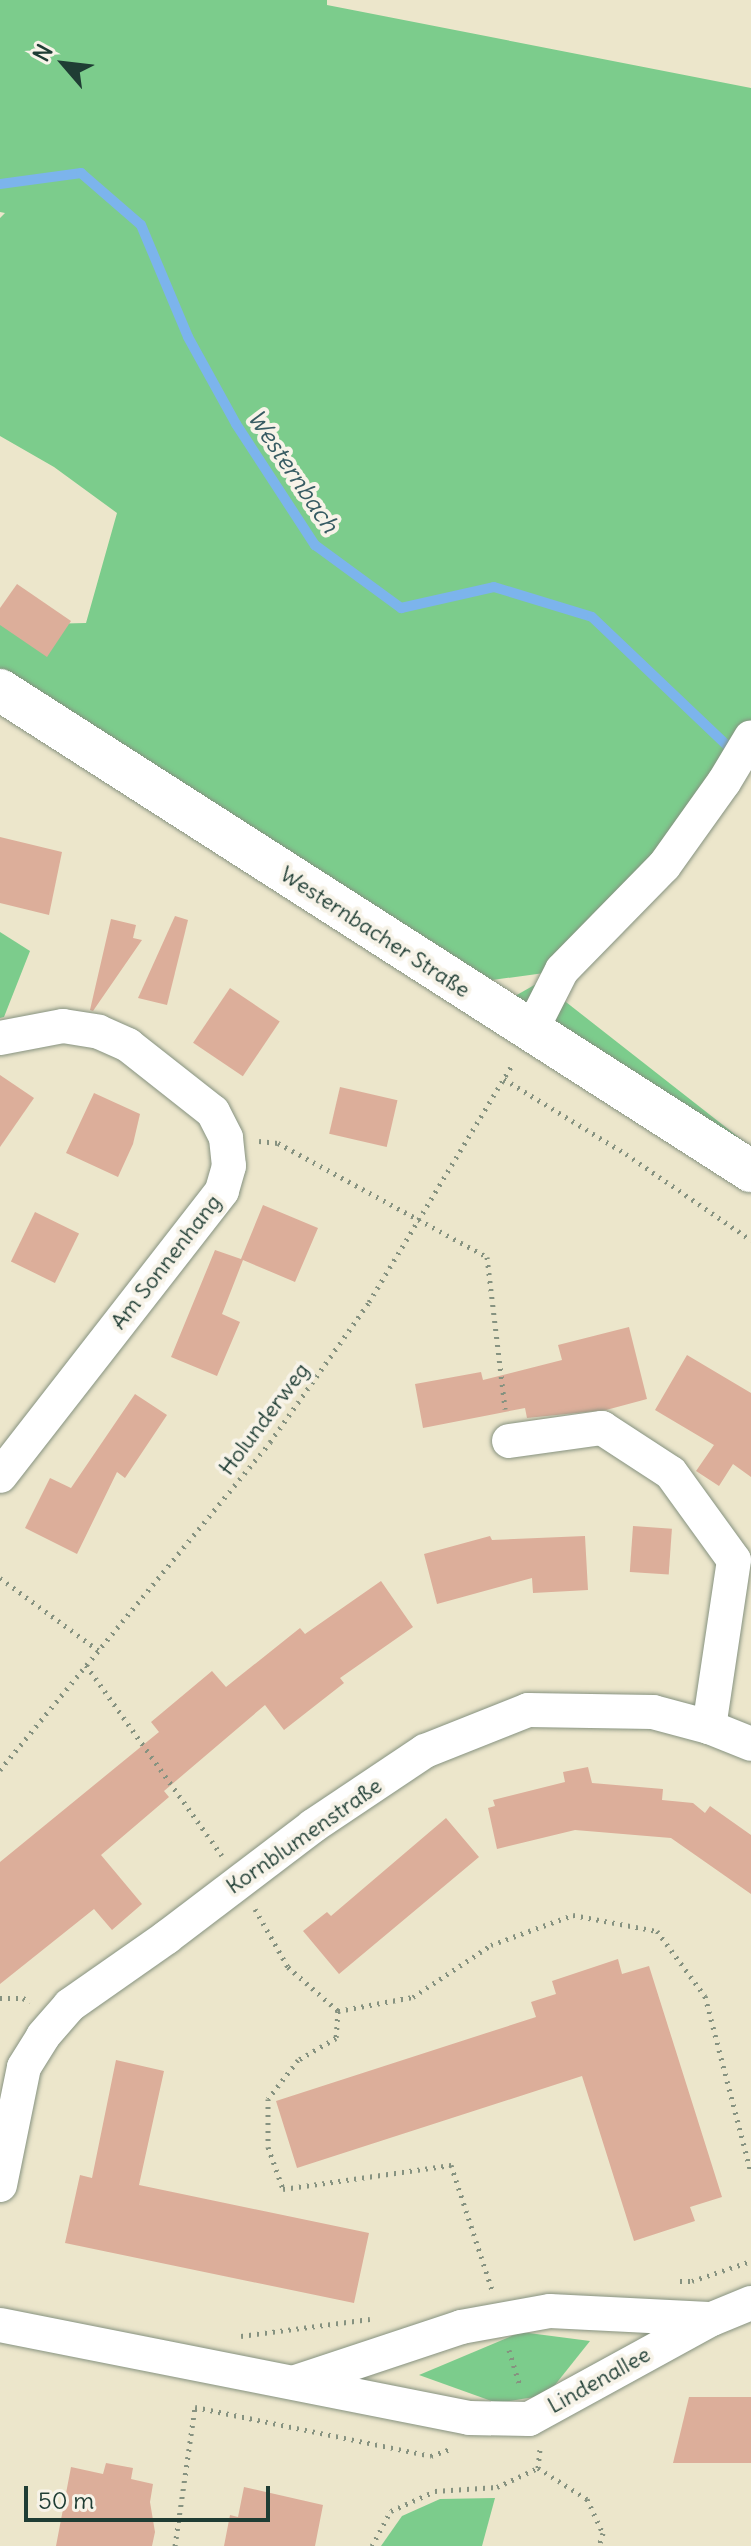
<!DOCTYPE html>
<meta charset="utf-8">
<style>
body{margin:0}
#map{position:relative;width:751px;height:2546px;overflow:hidden;background:#ece6cb;font-family:Delius,sans-serif}
div>[style]{position:absolute}
[style*='--x']{left:calc(var(--x)*1px);top:calc(var(--y)*1px);width:calc(var(--w)*1px);rotate:calc(var(--a)*1deg)}
.green>*{inset:0;background:#7ccc8c}
.stream>*{height:10px;margin:-5px;padding:0 5px;transform-origin:5px;border-radius:5px;background:#7cb4ec}
.building>*{inset:0;background:#dcae9a;transform-origin:0 0}
.path>*{height:5px;margin-top:-2.5px;transform-origin:0;background:repeating-linear-gradient(90deg,#869280 0 2px,transparent 0 8px)}
.roads{filter:drop-shadow(0 0 2px #869280) drop-shadow(0 0 2px #869280)}
.minor>*{height:34px;margin:-17px;padding:0 17px;transform-origin:17px;border-radius:17px;background:#fff}
.tertiary>*{height:42px;margin:-21px;padding:0 21px;transform-origin:21px;border-radius:21px;background:#fff}
span{translate:-50% -50%;white-space:nowrap;text-align:center;line-height:1.15;-webkit-text-stroke:8px #f7f3e8;paint-order:stroke}
.street-label{font-size:22px;color:#1f3d34}
.water-label{font-size:24px;color:#365b62;font-style:italic}
.north{position:absolute;left:24px;top:24px;width:80px;height:80px;-webkit-text-stroke:6px #f7f3e8;paint-order:stroke;rotate:298deg;font-size:22px;font-weight:700;line-height:32px;text-align:center;color:#1f3d34}
.north::after{content:'';display:block;margin:auto;width:28px;height:36px;background:#1f3d34;clip-path:polygon(50% 0,100% 100%,50% 72%,0 100%)}
.scale{position:absolute;left:24px;top:2486px;width:246px;height:36px;box-sizing:border-box;border:4px solid #1f3d34;border-top:0;padding-left:10px;font-size:24px;line-height:28px;white-space:nowrap;color:#1f3d34;-webkit-text-stroke:6px #f7f3e8;paint-order:stroke}
</style>
<div id="map">
<div class="green">
<i style="clip-path:polygon(0 0,327px 0,327px 5px,751px 88px,751px 737px,557px 995px,751px 1147px,494px 1008px,559px 971px,485px 981px,0 675px,0 625px,86px 623px,117px 513px,54px 467px,0 436px,0 218px,5px 213px,0 212px)"></i>
<i style="clip-path:polygon(0 932px,30px 951px,4px 1017px,0 1018px)"></i>
<i style="clip-path:polygon(521px 2332px,590px 2341px,547px 2395px,497px 2403px,419px 2375px)"></i>
<i style="clip-path:polygon(495px 2498px,482px 2546px,381px 2546px,402px 2516px,440px 2499px)"></i>
</div>
<div class="stream">
<i style="--x:0;--y:184;--w:82;--a:-7.7"></i>
<i style="--x:81;--y:173;--w:79;--a:40.9"></i>
<i style="--x:141;--y:225;--w:121;--a:67.2"></i>
<i style="--x:188;--y:337;--w:99;--a:61.1"></i>
<i style="--x:236;--y:424;--w:145;--a:56.9"></i>
<i style="--x:315;--y:545;--w:107;--a:36.2"></i>
<i style="--x:401;--y:608;--w:95;--a:-12.7"></i>
<i style="--x:494;--y:587;--w:102;--a:17"></i>
<i style="--x:592;--y:617;--w:199;--a:43.6"></i>
</div>
<div class="building">
<i style="clip-path:polygon(17px 584px,71px 621px,47px 657px,0 625px,0 608px)"></i>
<i style="clip-path:polygon(0 837px,62px 852px,49px 915px,0 903px)"></i>
<i style="clip-path:polygon(175px 916px,188px 920px,167px 1005px,138px 998px)"></i>
<i style="clip-path:polygon(111px 919px,136px 925px,133px 938px,142px 940px,93px 1011px,90px 1010px)"></i>
<i style="left:230px;top:988px;width:60px;height:66px;rotate:34deg"></i>
<i style="clip-path:polygon(0 1075px,34px 1098px,0 1147px)"></i>
<i style="left:340px;top:1087px;width:59px;height:48px;rotate:13deg"></i>
<i style="clip-path:polygon(94px 1093px,140px 1114px,133px 1144px,118px 1177px,66px 1153px)"></i>
<i style="clip-path:polygon(263px 1205px,318px 1228px,295px 1282px,243px 1260px,222px 1314px,240px 1322px,217px 1376px,171px 1357px,215px 1250px,241px 1259px)"></i>
<i style="left:35px;top:1212px;width:49px;height:55px;rotate:26deg"></i>
<i style="clip-path:polygon(629px 1327px,647px 1399px,606px 1410px,527px 1418px,525px 1408px,423px 1428px,415px 1384px,481px 1372px,483px 1380px,562px 1360px,558px 1345px)"></i>
<i style="clip-path:polygon(687px 1355px,751px 1393px,751px 1477px,733px 1464px,719px 1486px,696px 1471px,714px 1445px,655px 1410px)"></i>
<i style="clip-path:polygon(135px 1394px,167px 1415px,125px 1478px,117px 1472px,77px 1554px,25px 1528px,50px 1478px,71px 1488px)"></i>
<i style="left:633px;top:1526px;width:39px;height:46px;rotate:4deg"></i>
<i style="clip-path:polygon(490px 1536px,492px 1540px,585px 1536px,588px 1590px,533px 1593px,532px 1578px,437px 1604px,424px 1554px)"></i>
<i style="clip-path:polygon(381px 1581px,413px 1627px,340px 1678px,344px 1683px,284px 1730px,265px 1705px,164px 1791px,169px 1797px,101px 1855px,142px 1904px,112px 1930px,94px 1909px,0 1984px,0 1862px,159px 1732px,151px 1722px,212px 1671px,226px 1687px,300px 1628px,305px 1634px)"></i>
<i style="clip-path:polygon(588px 1767px,592px 1783px,663px 1789px,662px 1800px,693px 1803px,705px 1813px,710px 1806px,751px 1835px,751px 1894px,671px 1838px,575px 1830px,497px 1849px,488px 1808px,495px 1806px,493px 1800px,565px 1782px,563px 1772px)"></i>
<i style="clip-path:polygon(446px 1818px,479px 1857px,339px 1974px,303px 1931px,327px 1912px,331px 1916px)"></i>
<i style="clip-path:polygon(618px 1959px,622px 1974px,649px 1966px,722px 2197px,690px 2207px,695px 2221px,634px 2241px,582px 2076px,297px 2168px,276px 2101px,536px 2017px,531px 2002px,556px 1994px,552px 1981px)"></i>
<i style="clip-path:polygon(116px 2060px,164px 2071px,139px 2185px,369px 2233px,354px 2303px,65px 2243px,80px 2175px,92px 2178px)"></i>
<i style="clip-path:polygon(689px 2397px,751px 2397px,751px 2463px,673px 2463px)"></i>
<i style="clip-path:polygon(106px 2463px,133px 2468px,131px 2479px,153px 2484px,150px 2502px,155px 2532px,152px 2546px,56px 2546px,71px 2467px,103px 2474px)"></i>
<i style="clip-path:polygon(244px 2487px,323px 2505px,315px 2546px,224px 2546px,230px 2515px,238px 2517px)"></i>
</div>
<div class="path">
<i style="--x:504;--y:1079;--w:143;--a:31.6"></i>
<i style="--x:626;--y:1154;--w:152;--a:34.5"></i>
<i style="--x:259;--y:1141;--w:19;--a:6"></i>
<i style="--x:278;--y:1143;--w:238;--a:28.6"></i>
<i style="--x:487;--y:1257;--w:153;--a:83.2"></i>
<i style="--x:0;--y:1578;--w:122;--a:36.3"></i>
<i style="--x:86;--y:1665;--w:234;--a:54.5"></i>
<i style="--x:0;--y:1770;--w:425;--a:-50.5"></i>
<i style="--x:270;--y:1442;--w:171;--a:-54.7"></i>
<i style="--x:369;--y:1302;--w:279;--a:-58.9"></i>
<i style="--x:255;--y:1909;--w:67;--a:60.4"></i>
<i style="--x:288;--y:1967;--w:67;--a:41.3"></i>
<i style="--x:338;--y:2011;--w:76;--a:-10.6"></i>
<i style="--x:413;--y:1997;--w:94;--a:-33.7"></i>
<i style="--x:491;--y:1945;--w:87;--a:-20.1"></i>
<i style="--x:573;--y:1915;--w:86;--a:10.8"></i>
<i style="--x:657;--y:1931;--w:81;--a:53.6"></i>
<i style="--x:705;--y:1996;--w:183;--a:75.4"></i>
<i style="--x:0;--y:1998;--w:23;--a:0"></i>
<i style="--x:23;--y:1998;--w:8;--a:30"></i>
<i style="--x:338;--y:2011;--w:27;--a:94"></i>
<i style="--x:336;--y:2038;--w:44;--a:149.9"></i>
<i style="--x:298;--y:2060;--w:49;--a:127.6"></i>
<i style="--x:268;--y:2099;--w:48;--a:90"></i>
<i style="--x:268;--y:2147;--w:45;--a:70.3"></i>
<i style="--x:283;--y:2189;--w:170;--a:-8.1"></i>
<i style="--x:451;--y:2165;--w:132;--a:71.8"></i>
<i style="--x:680;--y:2281;--w:12;--a:0"></i>
<i style="--x:692;--y:2281;--w:62;--a:-18.7"></i>
<i style="--x:241;--y:2336;--w:130;--a:-7.5"></i>
<i style="--x:509;--y:2350;--w:38;--a:73"></i>
<i style="--x:538;--y:2468;--w:19;--a:-84"></i>
<i style="--x:175;--y:2546;--w:140;--a:-81.8"></i>
<i style="--x:195;--y:2407;--w:241;--a:11.7"></i>
<i style="--x:431;--y:2456;--w:20;--a:-20"></i>
<i style="--x:372;--y:2546;--w:40;--a:-62"></i>
<i style="--x:391;--y:2511;--w:48;--a:-24.4"></i>
<i style="--x:435;--y:2491;--w:62;--a:-3.7"></i>
<i style="--x:497;--y:2487;--w:45;--a:-24.9"></i>
<i style="--x:538;--y:2468;--w:58;--a:32.3"></i>
<i style="--x:587;--y:2499;--w:38;--a:65"></i>
<i style="--x:603;--y:2533;--w:14;--a:107"></i>
</div>
<div class="roads">
<div class="minor">
<i style="--x:531;--y:1031;--w:68;--a:-63.1"></i>
<i style="--x:562;--y:970;--w:146;--a:-45.6"></i>
<i style="--x:664;--y:866;--w:103;--a:-54.5"></i>
<i style="--x:724;--y:782;--w:52;--a:-59"></i>
<i style="--x:0;--y:1038;--w:64;--a:-10.8"></i>
<i style="--x:63;--y:1026;--w:36;--a:9"></i>
<i style="--x:99;--y:1032;--w:32;--a:24"></i>
<i style="--x:128;--y:1045;--w:108;--a:38.2"></i>
<i style="--x:213;--y:1112;--w:29;--a:63"></i>
<i style="--x:226;--y:1138;--w:28;--a:84"></i>
<i style="--x:229;--y:1166;--w:26;--a:106"></i>
<i style="--x:222;--y:1191;--w:361;--a:127.9"></i>
<i style="--x:509;--y:1441;--w:94;--a:-8"></i>
<i style="--x:602;--y:1428;--w:82;--a:33.1"></i>
<i style="--x:671;--y:1473;--w:107;--a:54.1"></i>
<i style="--x:734;--y:1560;--w:169;--a:98.5"></i>
<i style="--x:0;--y:2185;--w:120;--a:-78.5"></i>
<i style="--x:24;--y:2067;--w:36;--a:-58"></i>
<i style="--x:43;--y:2036;--w:41;--a:-48.9"></i>
<i style="--x:70;--y:2005;--w:118;--a:-35"></i>
<i style="--x:167;--y:1937;--w:183;--a:-37.2"></i>
<i style="--x:313;--y:1826;--w:135;--a:-33.8"></i>
<i style="--x:425;--y:1751;--w:111;--a:-21.7"></i>
<i style="--x:528;--y:1710;--w:125;--a:0.9"></i>
<i style="--x:653;--y:1712;--w:58;--a:15"></i>
<i style="--x:709;--y:1727;--w:45;--a:22"></i>
<i style="--x:0;--y:2325;--w:478;--a:11.2"></i>
<i style="--x:469;--y:2418;--w:60;--a:1"></i>
<i style="--x:529;--y:2419;--w:209;--a:-28.7"></i>
<i style="--x:712;--y:2319;--w:42;--a:-22.3"></i>
<i style="--x:296;--y:2382;--w:174;--a:-18.4"></i>
<i style="--x:461;--y:2327;--w:90;--a:-10.2"></i>
<i style="--x:550;--y:2311;--w:159;--a:2.9"></i>
</div>
<div class="tertiary">
<i style="--x:0;--y:690;--w:892;--a:32.64"></i>
</div>
</div>
<div class="street-label">
<span style="left:375px;top:932px;rotate:33deg">Westernbacher Straße</span>
<span style="left:166px;top:1262px;rotate:-52deg">Am Sonnenhang</span>
<span style="left:264px;top:1419px;rotate:-53deg">Holunderweg</span>
<span style="left:304px;top:1836px;rotate:-35deg">Kornblumenstraße</span>
<span style="left:599px;top:2380px;rotate:-29deg">Lindenallee</span>
</div>
<div class="water-label">
<span style="left:293px;top:471px;rotate:56deg">Westernbach</span>
</div>
<div class="north">N</div>
<div class="scale">50 m</div>
</div>
